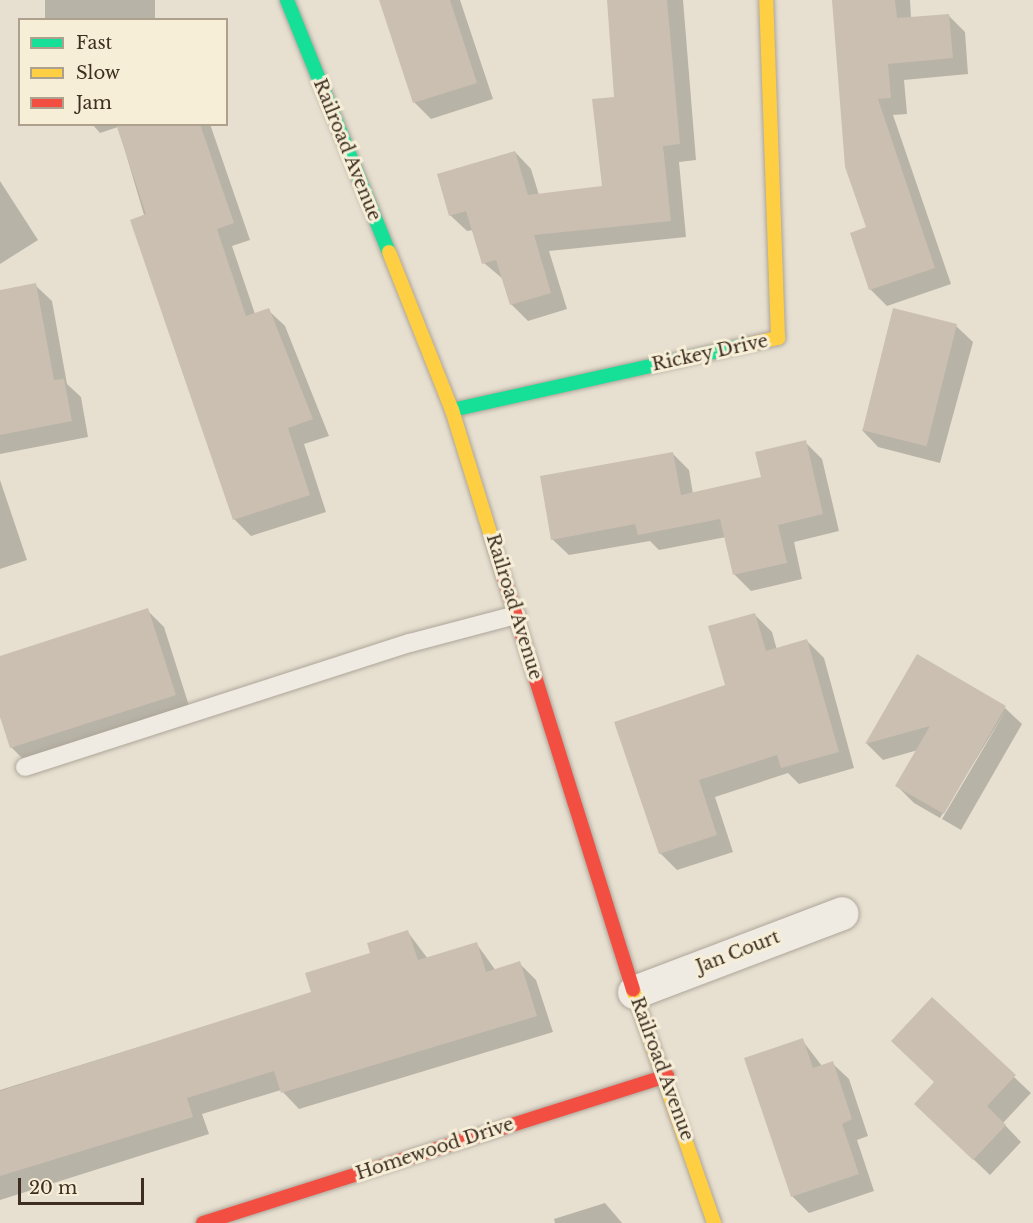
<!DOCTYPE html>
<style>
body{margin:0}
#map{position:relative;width:1033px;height:1223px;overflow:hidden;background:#e7e0d1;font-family:"Libre Baskerville",serif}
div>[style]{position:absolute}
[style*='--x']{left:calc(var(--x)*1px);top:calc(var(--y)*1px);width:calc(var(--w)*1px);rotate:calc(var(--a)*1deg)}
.shadow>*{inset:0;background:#0003;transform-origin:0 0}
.building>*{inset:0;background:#cbbfb2;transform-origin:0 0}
.roads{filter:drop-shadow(0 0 2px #ada599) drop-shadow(0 0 2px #ada599)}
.lane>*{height:18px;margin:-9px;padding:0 9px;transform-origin:9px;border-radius:9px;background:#efebe3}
.street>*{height:33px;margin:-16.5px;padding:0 16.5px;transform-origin:16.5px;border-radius:16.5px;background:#efebe3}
.fast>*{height:14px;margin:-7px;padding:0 7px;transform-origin:7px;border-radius:7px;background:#16e098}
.slow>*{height:14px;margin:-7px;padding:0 7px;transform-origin:7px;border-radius:7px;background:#ffcf43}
.jam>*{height:14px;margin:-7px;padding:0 7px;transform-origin:7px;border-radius:7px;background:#f24e42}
span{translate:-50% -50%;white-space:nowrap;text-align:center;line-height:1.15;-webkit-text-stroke:6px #f7eed8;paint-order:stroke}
.street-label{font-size:18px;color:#3d2e20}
.legend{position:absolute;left:18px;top:18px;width:210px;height:108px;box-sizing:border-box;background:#f7eed8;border:2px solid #ada18e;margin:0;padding:8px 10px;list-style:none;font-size:18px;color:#3d2e20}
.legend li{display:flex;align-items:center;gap:12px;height:30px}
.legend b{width:30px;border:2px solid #ada18e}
.scale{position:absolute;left:18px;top:1178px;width:126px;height:27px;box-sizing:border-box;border:3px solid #3d2e20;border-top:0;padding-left:8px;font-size:18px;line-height:21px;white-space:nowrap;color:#3d2e20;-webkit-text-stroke:4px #f7eed8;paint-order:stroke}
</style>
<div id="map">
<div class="shadow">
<i style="left:45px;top:0;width:110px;height:21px"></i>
<i style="clip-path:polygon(381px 0,460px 0,493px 99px,431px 119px,414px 102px)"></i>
<i style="clip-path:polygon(608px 0,683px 0,696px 160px,679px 162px,686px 237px,549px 251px,567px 309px,528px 321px,511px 304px,503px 279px,484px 263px,473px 230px,467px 231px,450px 215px,515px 152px,531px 169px,539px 195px,604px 188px,615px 98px)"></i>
<i style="clip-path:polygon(833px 0,910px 0,911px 18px,948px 15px,965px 32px,968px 74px,904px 80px,907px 114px,893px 115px,951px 284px,887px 306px,871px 290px,851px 234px,868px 228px)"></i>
<i style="clip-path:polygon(92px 124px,210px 124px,250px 240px,232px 246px,255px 314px,268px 310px,285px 326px,329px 436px,304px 444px,326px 512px,251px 536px,234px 519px,118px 127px,100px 133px)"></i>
<i style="clip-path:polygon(0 181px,38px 240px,0 264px)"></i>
<i style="clip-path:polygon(35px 285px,52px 301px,67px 384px,81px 397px,88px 437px,0 454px,0 291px)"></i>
<i style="clip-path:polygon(956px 326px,973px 342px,940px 463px,878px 447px,862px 430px)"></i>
<i style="clip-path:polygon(805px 442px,822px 459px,839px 531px,794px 542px,802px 579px,751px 591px,735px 575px,726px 537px,659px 550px,650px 541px,569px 555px,552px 539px,672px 453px,689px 470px,693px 494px,763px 478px)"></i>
<i style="clip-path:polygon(0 480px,27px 560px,0 569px)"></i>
<i style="clip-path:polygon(147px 610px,164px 627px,191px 712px,28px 764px,11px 747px,0 712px,0 657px)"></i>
<i style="clip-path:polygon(755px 615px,772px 632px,777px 650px,807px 641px,824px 658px,854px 768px,799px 784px,788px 773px,715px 797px,733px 852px,677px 870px,660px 853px)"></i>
<i style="clip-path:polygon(917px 657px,1005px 708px,1022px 724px,961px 830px,942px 819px,1006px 710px,940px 818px,914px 803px,897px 786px,918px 750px,883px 760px,867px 744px)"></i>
<i style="clip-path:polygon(407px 931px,428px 959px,476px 943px,496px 971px,519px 963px,536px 980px,553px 1032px,299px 1109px,281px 1090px,202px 1114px,209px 1134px,0 1200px,0 1090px,313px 993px)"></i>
<i style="clip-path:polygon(802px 1040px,822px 1066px,832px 1063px,849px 1079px,868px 1136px,857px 1140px,874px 1191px,809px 1213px,792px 1196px)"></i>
<i style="clip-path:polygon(1014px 1077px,1031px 1093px,1003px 1123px,1021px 1142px,990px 1175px,932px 1120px)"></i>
<i style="clip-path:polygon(605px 1203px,622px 1223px,555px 1223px,554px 1219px)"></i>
</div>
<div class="building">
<i style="clip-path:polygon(379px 0,450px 0,477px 83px,413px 103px)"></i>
<i style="clip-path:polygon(607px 0,667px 0,680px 144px,663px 146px,671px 221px,534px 235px,551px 293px,510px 305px,496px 260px,482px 264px,466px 211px,449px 216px,437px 174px,515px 151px,528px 195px,602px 186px,592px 99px,614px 97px)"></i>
<i style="clip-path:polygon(832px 0,895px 0,897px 18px,949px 14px,953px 58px,888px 64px,891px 98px,878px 99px,935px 268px,869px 290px,850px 233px,866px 227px,845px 167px)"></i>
<i style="clip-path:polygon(116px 124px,200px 124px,234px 223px,217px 229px,246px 316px,269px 308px,313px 419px,288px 428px,310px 495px,233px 520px,130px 220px,146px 214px)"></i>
<i style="clip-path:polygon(36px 283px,54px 380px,64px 379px,72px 421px,0 435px,0 290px)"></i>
<i style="left:893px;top:308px;width:66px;height:126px;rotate:14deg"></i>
<i style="clip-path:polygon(806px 440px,823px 514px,778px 525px,787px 563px,733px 575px,720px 519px,638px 535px,635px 524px,551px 540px,540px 476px,673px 452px,681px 495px,761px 477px,755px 452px)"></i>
<i style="clip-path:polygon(148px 608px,176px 695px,10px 748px,0 717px,0 656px)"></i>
<i style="clip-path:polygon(755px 613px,766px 651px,807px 639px,839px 752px,781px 768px,777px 755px,699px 780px,717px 835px,659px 854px,614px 722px,725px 685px,708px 626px)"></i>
<i style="clip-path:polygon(917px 654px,1006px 706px,944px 814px,895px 786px,930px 726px,865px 744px)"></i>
<i style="clip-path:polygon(408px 930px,418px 960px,477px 942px,486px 972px,520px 961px,537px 1016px,281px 1093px,274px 1071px,187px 1098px,193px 1117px,0 1176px,0 1091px,311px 992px,305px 973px,370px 953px,367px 943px)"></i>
<i style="clip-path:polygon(932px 997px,1016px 1075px,987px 1106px,1006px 1125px,973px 1160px,914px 1104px,934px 1082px,891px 1041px)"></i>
<i style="clip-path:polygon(803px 1038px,813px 1068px,833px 1061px,852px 1119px,842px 1124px,859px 1174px,791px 1197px,744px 1058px)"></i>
</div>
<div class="roads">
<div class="lane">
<i style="--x:25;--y:767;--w:404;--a:-17.9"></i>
<i style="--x:410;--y:643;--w:110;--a:-14.8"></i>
</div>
<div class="street">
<i style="--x:634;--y:992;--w:222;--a:-20.8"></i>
</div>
<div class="fast">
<i style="--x:287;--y:0;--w:272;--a:68"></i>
<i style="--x:452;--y:410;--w:305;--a:-12.5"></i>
</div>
<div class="slow">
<i style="--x:389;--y:252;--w:170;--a:68.3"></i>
<i style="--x:452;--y:410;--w:162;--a:72.8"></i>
<i style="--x:750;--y:344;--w:29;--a:-12"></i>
<i style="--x:778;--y:338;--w:338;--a:-92"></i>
<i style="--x:633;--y:990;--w:247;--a:70.8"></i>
</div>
<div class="jam">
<i style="--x:500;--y:565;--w:445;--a:72.6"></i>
<i style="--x:203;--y:1223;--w:487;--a:-17.6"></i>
</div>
</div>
<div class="street-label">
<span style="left:347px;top:150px;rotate:68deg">Railroad Avenue</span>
<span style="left:710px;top:353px;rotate:-12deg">Rickey Drive</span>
<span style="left:514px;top:607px;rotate:73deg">Railroad Avenue</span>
<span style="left:738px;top:952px;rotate:-21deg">Jan Court</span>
<span style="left:662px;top:1069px;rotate:70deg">Railroad Avenue</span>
<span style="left:435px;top:1149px;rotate:-18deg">Homewood Drive</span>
</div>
<ul class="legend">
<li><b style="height:8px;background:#16e098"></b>Fast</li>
<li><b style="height:8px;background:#ffcf43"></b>Slow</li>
<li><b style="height:8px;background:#f24e42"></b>Jam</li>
</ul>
<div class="scale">20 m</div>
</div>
